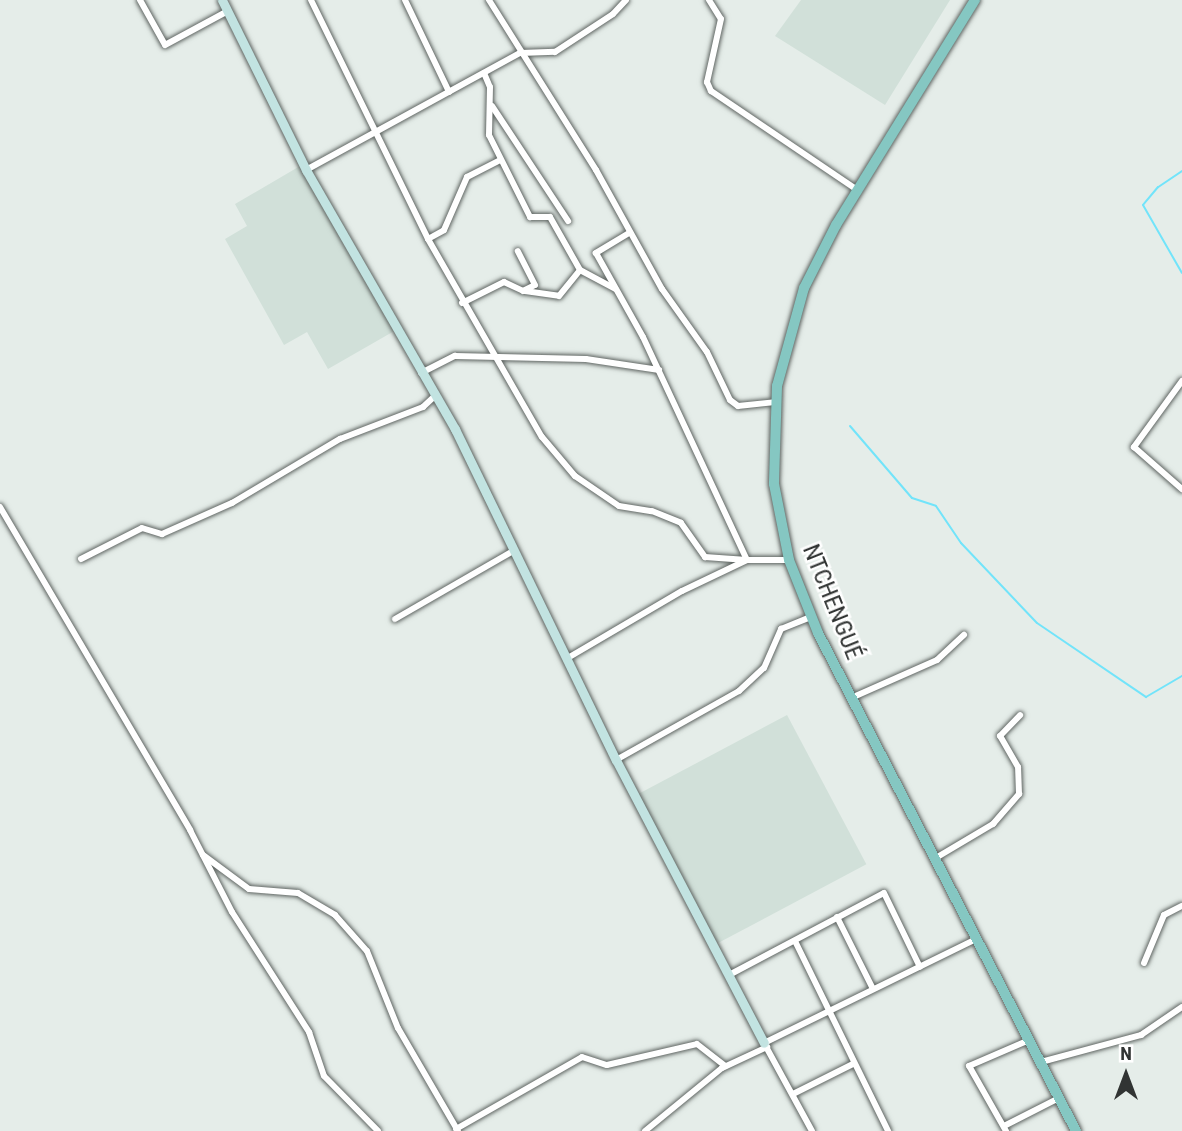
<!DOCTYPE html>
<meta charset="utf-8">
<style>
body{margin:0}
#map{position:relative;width:1182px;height:1131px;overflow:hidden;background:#e5ede9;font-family:"Roboto Condensed",sans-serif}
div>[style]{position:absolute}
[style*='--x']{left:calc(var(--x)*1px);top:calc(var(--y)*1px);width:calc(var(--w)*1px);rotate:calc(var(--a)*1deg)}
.built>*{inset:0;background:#d1e0d9;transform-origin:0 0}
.stream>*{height:2px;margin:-1px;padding:0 1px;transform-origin:1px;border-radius:1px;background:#72e4fa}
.roads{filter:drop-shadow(0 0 2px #5f6562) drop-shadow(0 0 2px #5f6562)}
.street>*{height:6px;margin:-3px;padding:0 3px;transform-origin:3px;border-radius:3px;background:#fff}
.secondary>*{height:9px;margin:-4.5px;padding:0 4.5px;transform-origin:4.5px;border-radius:4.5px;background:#c2e3e1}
.primary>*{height:10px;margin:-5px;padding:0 5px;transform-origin:5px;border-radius:5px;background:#85c7c2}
span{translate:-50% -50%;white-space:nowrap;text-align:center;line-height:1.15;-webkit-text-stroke:5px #fff;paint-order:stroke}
.street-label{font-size:24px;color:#313433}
.north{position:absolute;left:1091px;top:1040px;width:70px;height:70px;-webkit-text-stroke:5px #fff;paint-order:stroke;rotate:0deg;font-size:19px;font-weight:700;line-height:28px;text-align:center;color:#313433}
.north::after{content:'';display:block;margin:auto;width:24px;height:32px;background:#313433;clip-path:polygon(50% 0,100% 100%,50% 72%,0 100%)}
</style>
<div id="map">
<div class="built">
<i style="clip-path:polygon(801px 0,950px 0,885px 105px,775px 36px)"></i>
<i style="clip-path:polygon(300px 166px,396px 330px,328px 369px,307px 332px,284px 345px,225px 239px,247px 226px,235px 204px)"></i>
<i style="left:787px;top:715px;width:169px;height:169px;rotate:62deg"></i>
</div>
<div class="stream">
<i style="--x:1182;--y:171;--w:29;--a:146"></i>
<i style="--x:1158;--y:187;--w:23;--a:130"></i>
<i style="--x:1143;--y:205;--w:78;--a:60.2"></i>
<i style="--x:850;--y:426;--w:95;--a:49.3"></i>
<i style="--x:912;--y:498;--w:25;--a:18"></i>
<i style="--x:936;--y:506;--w:45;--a:56"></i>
<i style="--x:961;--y:543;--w:110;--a:46.5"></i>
<i style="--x:1037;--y:623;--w:132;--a:34.2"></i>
<i style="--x:1146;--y:697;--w:42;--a:-30.3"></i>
</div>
<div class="roads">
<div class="street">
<i style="--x:140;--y:0;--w:51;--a:60.9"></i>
<i style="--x:165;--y:45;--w:72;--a:-28.4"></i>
<i style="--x:311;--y:0;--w:266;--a:63.9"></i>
<i style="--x:428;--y:239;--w:228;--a:60.1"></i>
<i style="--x:542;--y:437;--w:51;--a:49.8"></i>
<i style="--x:575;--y:476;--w:53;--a:34.3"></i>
<i style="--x:619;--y:506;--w:33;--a:9"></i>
<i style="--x:652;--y:511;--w:31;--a:22"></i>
<i style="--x:681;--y:523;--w:42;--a:54.8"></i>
<i style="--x:705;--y:557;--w:42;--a:4.1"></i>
<i style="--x:405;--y:0;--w:102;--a:64.4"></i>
<i style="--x:489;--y:0;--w:201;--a:57.8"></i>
<i style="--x:596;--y:170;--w:136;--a:61"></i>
<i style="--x:662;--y:289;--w:77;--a:54.5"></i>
<i style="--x:707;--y:352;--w:53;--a:64.4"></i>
<i style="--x:730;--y:400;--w:10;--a:37"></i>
<i style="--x:738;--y:406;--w:37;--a:-6"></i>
<i style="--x:709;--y:0;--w:22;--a:58"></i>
<i style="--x:721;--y:19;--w:65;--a:102.5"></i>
<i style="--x:707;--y:82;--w:10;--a:66"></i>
<i style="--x:711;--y:91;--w:176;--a:34.1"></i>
<i style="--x:484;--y:73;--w:15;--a:67"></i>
<i style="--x:490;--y:87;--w:48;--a:91.2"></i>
<i style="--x:489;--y:135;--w:92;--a:63.4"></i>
<i style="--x:530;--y:217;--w:20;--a:0"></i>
<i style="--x:550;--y:217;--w:61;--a:60.5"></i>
<i style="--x:580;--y:270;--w:40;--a:28"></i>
<i style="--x:492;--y:106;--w:138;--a:56.5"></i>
<i style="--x:306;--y:170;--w:244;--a:-28.7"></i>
<i style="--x:520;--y:53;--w:35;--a:-2"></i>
<i style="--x:555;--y:52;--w:69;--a:-33.2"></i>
<i style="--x:613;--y:14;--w:19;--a:-47"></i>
<i style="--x:629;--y:233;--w:39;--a:149"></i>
<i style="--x:596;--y:253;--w:96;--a:60.8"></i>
<i style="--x:643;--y:337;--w:246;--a:65"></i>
<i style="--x:428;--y:239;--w:18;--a:-29"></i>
<i style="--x:444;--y:230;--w:58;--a:-66.5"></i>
<i style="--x:467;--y:177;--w:36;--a:-27"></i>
<i style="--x:525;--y:291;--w:34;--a:8"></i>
<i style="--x:559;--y:296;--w:33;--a:-51"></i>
<i style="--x:462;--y:303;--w:47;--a:-26.6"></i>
<i style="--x:504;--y:282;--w:21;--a:25"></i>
<i style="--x:523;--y:291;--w:13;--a:-27"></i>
<i style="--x:535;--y:285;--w:38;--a:-117"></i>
<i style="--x:421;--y:373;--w:38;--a:-27"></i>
<i style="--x:455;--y:356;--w:131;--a:1.3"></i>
<i style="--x:586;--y:359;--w:74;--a:8.6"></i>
<i style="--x:1182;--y:381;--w:82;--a:126"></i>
<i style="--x:1134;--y:447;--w:64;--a:41.2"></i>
<i style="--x:0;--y:507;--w:375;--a:59.5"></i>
<i style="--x:190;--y:830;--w:92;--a:62.9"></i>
<i style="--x:232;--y:912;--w:143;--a:57.3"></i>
<i style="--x:309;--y:1032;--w:46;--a:71.2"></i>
<i style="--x:324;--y:1076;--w:77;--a:45.5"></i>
<i style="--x:81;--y:559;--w:68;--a:-26.9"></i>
<i style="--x:142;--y:528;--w:21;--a:17"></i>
<i style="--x:162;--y:534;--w:77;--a:-23.9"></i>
<i style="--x:232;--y:503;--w:126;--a:-30.7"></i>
<i style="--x:340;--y:439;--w:89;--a:-21.1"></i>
<i style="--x:423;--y:407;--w:18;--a:-43"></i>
<i style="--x:395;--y:619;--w:138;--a:-29.9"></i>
<i style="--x:566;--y:659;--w:134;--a:-30.4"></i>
<i style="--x:682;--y:591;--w:72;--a:-25.5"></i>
<i style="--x:747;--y:560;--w:42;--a:0"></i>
<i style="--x:851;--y:698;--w:94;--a:-23.8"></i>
<i style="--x:937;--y:660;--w:37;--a:-43"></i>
<i style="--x:616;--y:760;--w:141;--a:-29.3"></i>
<i style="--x:739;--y:691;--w:34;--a:-43"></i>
<i style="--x:764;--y:668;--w:43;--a:-66.4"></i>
<i style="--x:781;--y:629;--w:31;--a:-22"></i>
<i style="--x:203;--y:855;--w:57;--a:36.5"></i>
<i style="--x:249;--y:889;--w:49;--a:4.7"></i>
<i style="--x:298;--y:893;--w:43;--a:30.7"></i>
<i style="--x:335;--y:915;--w:48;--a:48.4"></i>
<i style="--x:367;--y:951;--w:83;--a:68.1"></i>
<i style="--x:398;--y:1028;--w:119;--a:59.8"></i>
<i style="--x:934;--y:859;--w:69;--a:-30.7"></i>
<i style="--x:993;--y:824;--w:40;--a:-49"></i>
<i style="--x:1019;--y:794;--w:27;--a:-92"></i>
<i style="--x:1018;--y:767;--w:36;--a:-120"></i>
<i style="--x:1000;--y:736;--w:29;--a:-46"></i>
<i style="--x:837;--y:917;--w:80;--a:63.4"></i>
<i style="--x:795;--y:941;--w:212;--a:63.9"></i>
<i style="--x:1144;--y:963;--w:52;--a:-67.4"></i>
<i style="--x:1164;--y:915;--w:20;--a:-27"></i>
<i style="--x:729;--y:975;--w:175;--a:-27.9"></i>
<i style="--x:884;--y:893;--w:82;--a:64.1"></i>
<i style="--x:1041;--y:1062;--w:104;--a:-15.1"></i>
<i style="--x:1141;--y:1035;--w:50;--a:-34.3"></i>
<i style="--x:793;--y:1094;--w:67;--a:-26.6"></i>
<i style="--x:1004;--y:1126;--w:62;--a:-27"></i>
<i style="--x:456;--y:1129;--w:145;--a:-29.7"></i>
<i style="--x:582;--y:1057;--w:26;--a:18"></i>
<i style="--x:607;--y:1065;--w:92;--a:-13.1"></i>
<i style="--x:697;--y:1044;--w:36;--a:38"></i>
<i style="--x:645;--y:1131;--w:99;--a:-39.3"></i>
<i style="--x:722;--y:1068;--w:50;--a:-25"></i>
<i style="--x:812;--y:1131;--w:100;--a:-118.6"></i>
<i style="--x:764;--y:1043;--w:236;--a:-26.1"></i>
<i style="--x:1006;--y:1131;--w:75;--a:-119.6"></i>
<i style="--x:969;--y:1066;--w:65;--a:-23.4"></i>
</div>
<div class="secondary">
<i style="--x:222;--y:0;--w:190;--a:63.7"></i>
<i style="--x:306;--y:170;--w:299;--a:60.1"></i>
<i style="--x:455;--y:429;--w:368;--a:64.1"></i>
<i style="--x:616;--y:760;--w:319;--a:62.4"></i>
</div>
<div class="primary">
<i style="--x:975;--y:0;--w:264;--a:121.7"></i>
<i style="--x:836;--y:225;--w:71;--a:116.9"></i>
<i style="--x:804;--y:288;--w:102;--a:105.4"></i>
<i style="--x:777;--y:386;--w:98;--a:91.8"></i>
<i style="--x:774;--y:484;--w:77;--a:78.8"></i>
<i style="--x:789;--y:560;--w:79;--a:68.3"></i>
<i style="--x:818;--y:633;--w:561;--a:62.61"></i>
</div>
</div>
<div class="street-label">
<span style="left:832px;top:602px;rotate:68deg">NTCHENGUÉ</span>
</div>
<div class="north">N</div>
</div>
